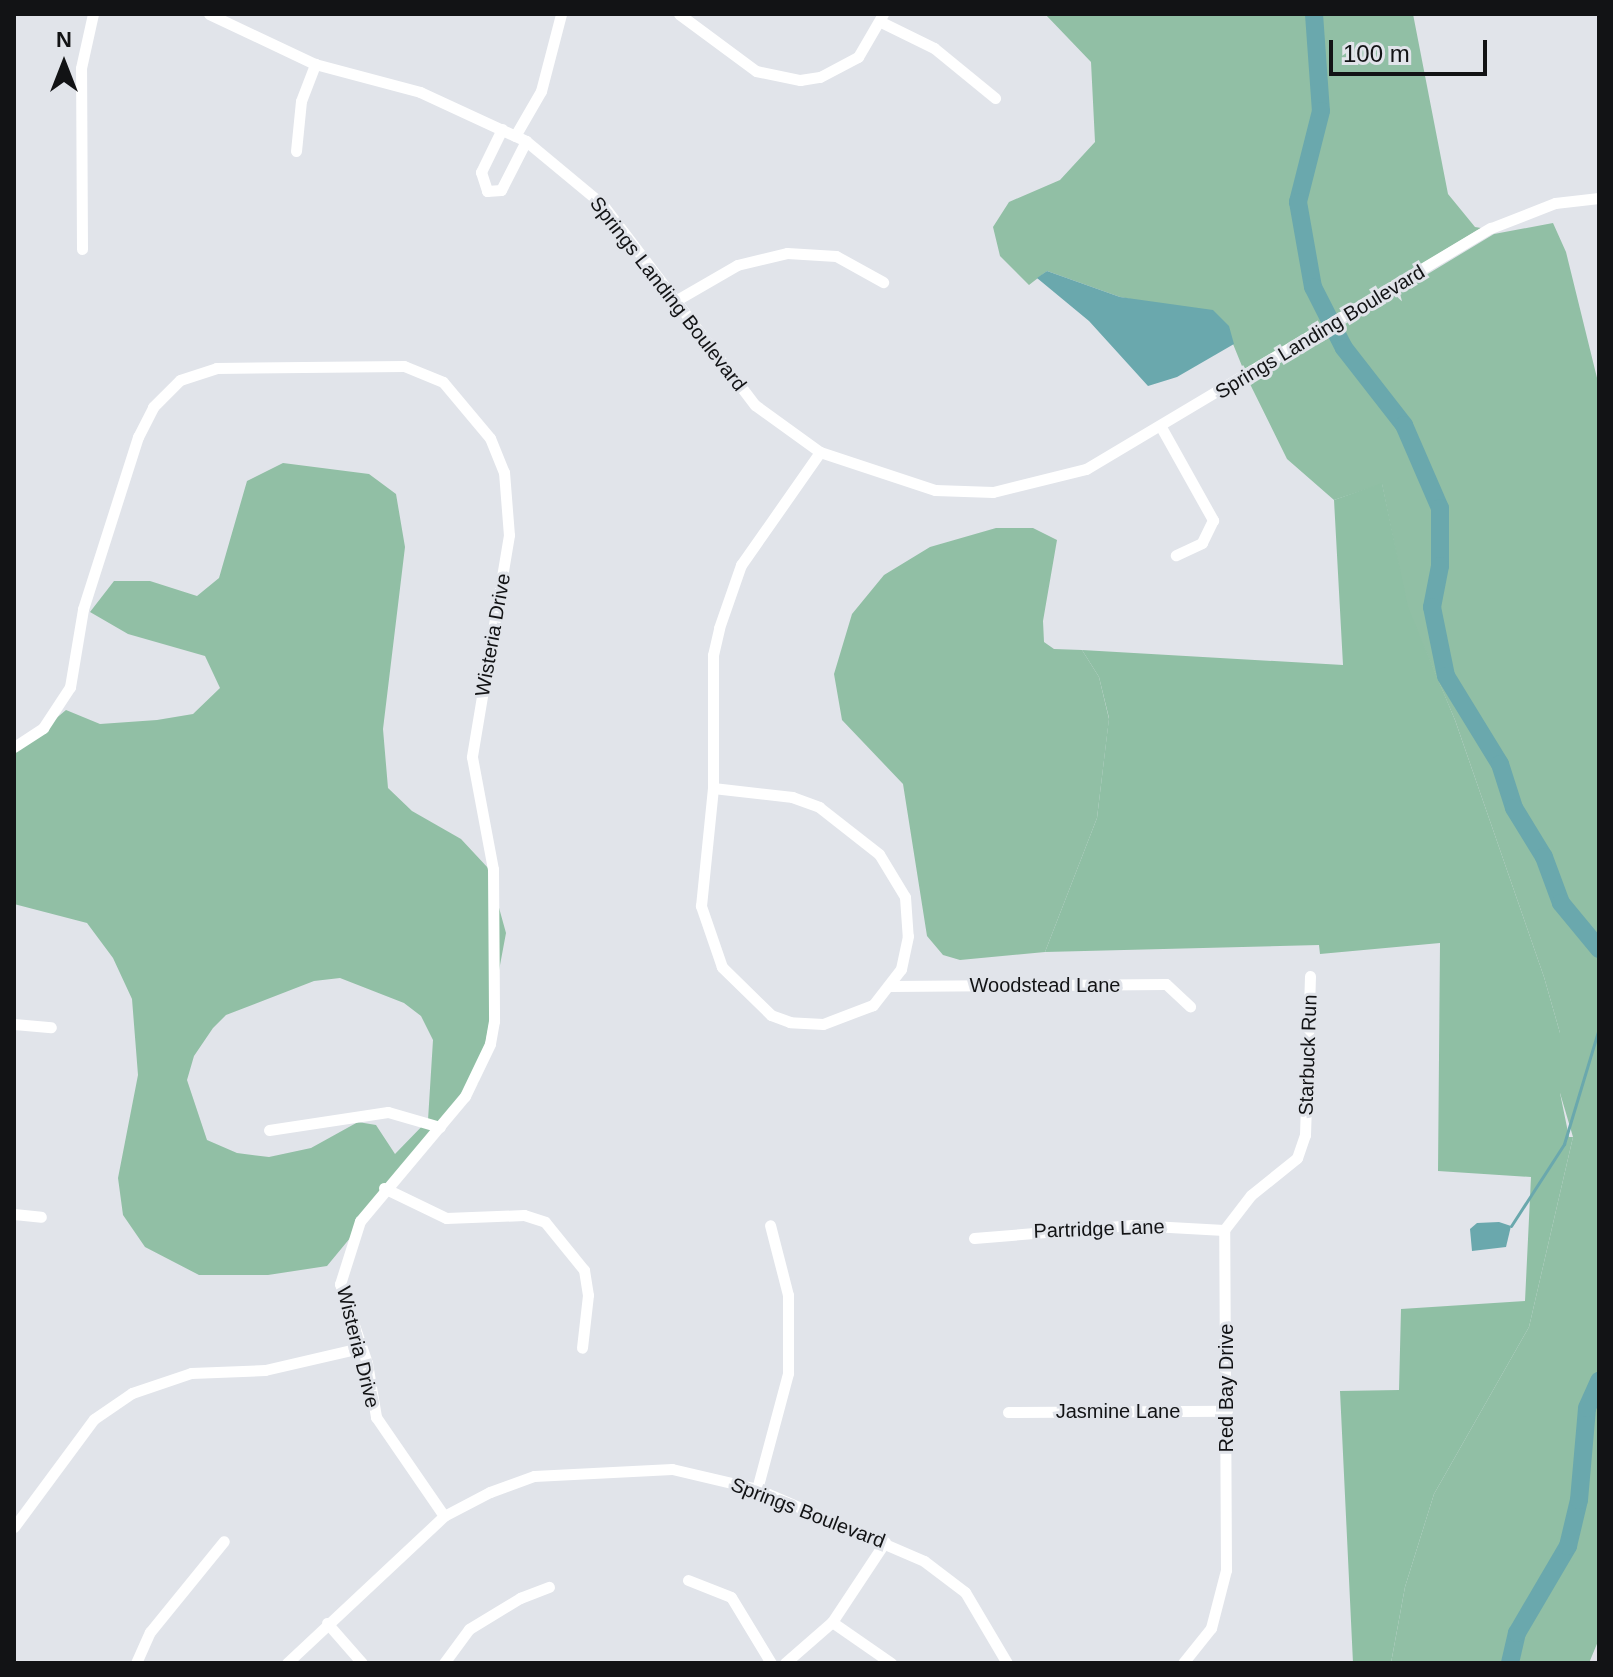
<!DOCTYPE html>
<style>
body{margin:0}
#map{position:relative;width:1613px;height:1677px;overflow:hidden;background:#e1e4ea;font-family:Helvetica,sans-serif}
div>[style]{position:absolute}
.green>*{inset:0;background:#91bfa5}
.forest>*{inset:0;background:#8fbfa4}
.water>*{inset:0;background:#6aa8ad}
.stream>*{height:3px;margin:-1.5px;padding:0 1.5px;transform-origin:1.5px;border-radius:1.5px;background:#6aa8ad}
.river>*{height:18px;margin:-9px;padding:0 9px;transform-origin:9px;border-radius:9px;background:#6aa8ad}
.minor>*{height:11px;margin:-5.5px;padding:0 5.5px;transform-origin:5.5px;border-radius:5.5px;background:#fff}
span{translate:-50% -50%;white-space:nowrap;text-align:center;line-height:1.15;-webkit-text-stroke:6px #e1e4ea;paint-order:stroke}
.street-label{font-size:20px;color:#121315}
.frame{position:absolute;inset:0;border:16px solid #121315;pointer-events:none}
.north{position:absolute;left:24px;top:24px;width:80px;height:80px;-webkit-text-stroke:6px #e1e4ea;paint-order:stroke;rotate:0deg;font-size:22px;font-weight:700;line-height:32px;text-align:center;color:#121315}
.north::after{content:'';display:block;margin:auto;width:28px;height:36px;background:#121315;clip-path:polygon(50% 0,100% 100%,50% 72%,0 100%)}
.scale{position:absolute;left:1329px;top:40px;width:158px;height:36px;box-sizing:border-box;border:4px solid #121315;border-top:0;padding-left:10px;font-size:24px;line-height:28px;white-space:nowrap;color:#121315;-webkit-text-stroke:6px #e1e4ea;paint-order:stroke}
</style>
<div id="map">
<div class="green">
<i style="clip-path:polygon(1045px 14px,1413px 14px,1448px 194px,1475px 227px,1481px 228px,1244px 371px,1233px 344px,1165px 306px,1120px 297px,1047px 271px,1029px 285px,1000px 256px,993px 227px,1009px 202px,1060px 180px,1095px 142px,1091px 62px)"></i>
<i style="clip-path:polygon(1553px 223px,1566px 252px,1599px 386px,1599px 1639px,1589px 1663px,1391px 1663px,1405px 1587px,1434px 1494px,1529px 1327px,1573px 1137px,1560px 1093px,1560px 1033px,1544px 977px,1455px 720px,1407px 607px,1382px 484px,1334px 500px,1287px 459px,1249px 382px,1494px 234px)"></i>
<i style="clip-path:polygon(evenodd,283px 463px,369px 474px,396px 494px,405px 547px,383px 729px,388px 788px,412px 811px,461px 839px,488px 868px,506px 933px,478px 1083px,327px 1266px,268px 1275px,199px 1275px,145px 1247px,123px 1215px,118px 1178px,138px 1075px,132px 999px,113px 958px,87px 923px,14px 904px,14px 745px,35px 736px,66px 710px,100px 724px,157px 720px,193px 714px,220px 688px,205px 656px,128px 634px,90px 612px,114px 581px,150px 581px,197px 596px,219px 578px,247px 481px,283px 463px,340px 978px,404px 1003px,421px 1016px,433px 1040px,428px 1120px,395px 1154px,376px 1125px,358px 1122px,311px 1148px,269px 1157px,237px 1153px,207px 1140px,187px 1080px,194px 1056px,213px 1028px,226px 1015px,314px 981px,340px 978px)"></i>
<i style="clip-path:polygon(996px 528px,1033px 528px,1057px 540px,1043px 621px,1044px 642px,1054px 649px,1082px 650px,1099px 677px,1109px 719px,1097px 818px,1045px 952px,960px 960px,943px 955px,927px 936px,903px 784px,842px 720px,834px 674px,852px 614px,884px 575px,930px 547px)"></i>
</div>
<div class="forest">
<i style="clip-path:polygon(1382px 483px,1408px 607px,1455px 720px,1544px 977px,1560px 1033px,1560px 1093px,1569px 1137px,1573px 1137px,1529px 1327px,1434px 1494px,1405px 1587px,1391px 1663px,1353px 1663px,1340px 1391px,1399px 1390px,1401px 1309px,1525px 1301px,1531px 1177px,1438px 1171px,1440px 943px,1320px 954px,1319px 945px,1045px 952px,1097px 818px,1109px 718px,1099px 677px,1082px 650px,1343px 665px,1334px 500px)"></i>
</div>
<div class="water">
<i style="clip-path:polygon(1047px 271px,1120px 297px,1213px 310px,1229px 326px,1234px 344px,1177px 377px,1148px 386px,1089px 321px,1037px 278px)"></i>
<i style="clip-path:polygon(1499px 1222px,1511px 1226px,1506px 1247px,1472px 1251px,1470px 1229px,1477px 1223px)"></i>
</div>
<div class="stream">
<i style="left:1511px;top:1226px;width:98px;rotate:-57.1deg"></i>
<i style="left:1564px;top:1144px;width:121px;rotate:-73.2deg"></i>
</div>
<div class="river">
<i style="left:1314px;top:14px;width:97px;rotate:85.9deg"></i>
<i style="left:1321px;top:111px;width:94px;rotate:104.2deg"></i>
<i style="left:1298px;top:202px;width:86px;rotate:80deg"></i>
<i style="left:1313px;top:287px;width:68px;rotate:63.1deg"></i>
<i style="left:1344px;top:348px;width:98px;rotate:52.1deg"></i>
<i style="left:1404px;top:425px;width:90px;rotate:66.6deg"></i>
<i style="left:1440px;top:508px;width:58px;rotate:90deg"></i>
<i style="left:1440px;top:566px;width:42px;rotate:101deg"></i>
<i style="left:1432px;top:607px;width:70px;rotate:78.5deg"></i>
<i style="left:1446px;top:676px;width:103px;rotate:58.5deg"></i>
<i style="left:1500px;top:764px;width:46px;rotate:72.3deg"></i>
<i style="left:1514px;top:808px;width:57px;rotate:58.5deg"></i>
<i style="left:1544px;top:857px;width:49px;rotate:69.7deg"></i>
<i style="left:1561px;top:903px;width:60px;rotate:50.4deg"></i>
<i style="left:1510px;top:1663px;width:31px;rotate:-77deg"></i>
<i style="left:1517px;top:1633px;width:101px;rotate:-59.6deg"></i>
<i style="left:1568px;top:1546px;width:47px;rotate:-76.6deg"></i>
<i style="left:1579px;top:1500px;width:92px;rotate:-85deg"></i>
<i style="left:1587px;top:1408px;width:30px;rotate:-66deg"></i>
</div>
<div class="minor">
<i style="left:209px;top:14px;width:117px;rotate:25.3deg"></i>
<i style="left:315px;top:64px;width:109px;rotate:14.9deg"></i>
<i style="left:420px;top:92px;width:117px;rotate:24.8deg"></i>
<i style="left:526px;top:141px;width:100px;rotate:39.7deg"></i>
<i style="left:603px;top:205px;width:251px;rotate:52.8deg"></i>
<i style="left:755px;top:405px;width:80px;rotate:35.9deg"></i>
<i style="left:820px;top:452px;width:121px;rotate:18.3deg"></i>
<i style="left:935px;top:490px;width:58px;rotate:2deg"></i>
<i style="left:993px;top:492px;width:96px;rotate:-13.9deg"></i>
<i style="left:1086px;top:469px;width:471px;rotate:-30.8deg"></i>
<i style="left:1491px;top:228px;width:69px;rotate:-21.3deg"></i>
<i style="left:1555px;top:203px;width:44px;rotate:-6.5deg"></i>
<i style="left:679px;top:14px;width:96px;rotate:36.5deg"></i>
<i style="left:756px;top:71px;width:45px;rotate:11.6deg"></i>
<i style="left:800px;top:80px;width:20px;rotate:-9deg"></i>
<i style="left:820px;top:77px;width:43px;rotate:-27.8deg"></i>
<i style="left:858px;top:57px;width:50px;rotate:-59.8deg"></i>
<i style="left:881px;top:22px;width:59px;rotate:26.1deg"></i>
<i style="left:934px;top:48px;width:79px;rotate:39.3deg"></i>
<i style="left:502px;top:129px;width:48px;rotate:116deg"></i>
<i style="left:481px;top:172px;width:20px;rotate:72deg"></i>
<i style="left:487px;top:191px;width:14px;rotate:-4deg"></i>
<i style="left:501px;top:190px;width:55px;rotate:-63deg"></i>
<i style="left:515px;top:136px;width:52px;rotate:-60deg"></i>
<i style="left:541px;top:91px;width:80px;rotate:-75.4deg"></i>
<i style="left:296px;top:151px;width:50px;rotate:-84.3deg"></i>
<i style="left:301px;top:101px;width:40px;rotate:-69deg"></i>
<i style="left:82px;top:249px;width:181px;rotate:-90.3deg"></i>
<i style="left:81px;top:68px;width:55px;rotate:-77.5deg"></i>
<i style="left:675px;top:301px;width:72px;rotate:-30.1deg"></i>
<i style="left:737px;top:265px;width:51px;rotate:-13.5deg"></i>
<i style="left:787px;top:253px;width:49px;rotate:3.5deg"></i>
<i style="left:836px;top:256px;width:54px;rotate:29deg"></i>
<i style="left:1161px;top:427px;width:107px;rotate:60.8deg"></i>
<i style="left:1213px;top:520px;width:25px;rotate:116deg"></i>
<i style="left:1202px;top:543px;width:29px;rotate:155deg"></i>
<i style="left:14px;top:747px;width:35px;rotate:-33deg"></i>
<i style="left:43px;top:728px;width:49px;rotate:-56.6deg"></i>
<i style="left:70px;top:687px;width:79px;rotate:-80.5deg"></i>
<i style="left:83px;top:609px;width:181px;rotate:-72.3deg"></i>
<i style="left:138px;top:437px;width:34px;rotate:-63deg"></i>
<i style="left:153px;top:407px;width:38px;rotate:-45deg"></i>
<i style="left:180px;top:380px;width:38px;rotate:-18deg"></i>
<i style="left:216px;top:368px;width:188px;rotate:-0.6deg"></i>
<i style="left:404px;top:366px;width:42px;rotate:22.3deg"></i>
<i style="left:443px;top:382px;width:73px;rotate:50deg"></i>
<i style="left:490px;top:438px;width:37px;rotate:68deg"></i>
<i style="left:504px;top:472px;width:63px;rotate:85.5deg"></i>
<i style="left:509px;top:535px;width:225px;rotate:99.5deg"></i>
<i style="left:472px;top:757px;width:114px;rotate:79.4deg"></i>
<i style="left:493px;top:869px;width:152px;rotate:89.6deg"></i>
<i style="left:494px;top:1021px;width:23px;rotate:100deg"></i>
<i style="left:490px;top:1044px;width:58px;rotate:115.7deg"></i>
<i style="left:465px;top:1096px;width:163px;rotate:130deg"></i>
<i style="left:360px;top:1221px;width:66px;rotate:107.6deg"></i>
<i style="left:340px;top:1284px;width:83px;rotate:71.1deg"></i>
<i style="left:367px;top:1363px;width:55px;rotate:80.5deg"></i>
<i style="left:376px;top:1417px;width:120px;rotate:55.5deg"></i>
<i style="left:713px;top:788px;width:80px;rotate:6.5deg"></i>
<i style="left:792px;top:797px;width:29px;rotate:20deg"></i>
<i style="left:819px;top:807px;width:76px;rotate:38.1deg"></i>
<i style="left:879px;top:854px;width:50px;rotate:58.8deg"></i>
<i style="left:905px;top:897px;width:39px;rotate:86deg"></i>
<i style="left:908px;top:936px;width:34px;rotate:102deg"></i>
<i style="left:901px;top:969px;width:46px;rotate:127.9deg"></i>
<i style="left:873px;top:1005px;width:53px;rotate:159.2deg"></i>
<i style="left:823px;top:1024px;width:33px;rotate:-177deg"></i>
<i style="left:790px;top:1022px;width:20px;rotate:-160deg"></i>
<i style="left:771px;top:1015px;width:69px;rotate:-135.6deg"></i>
<i style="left:722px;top:967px;width:65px;rotate:-109deg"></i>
<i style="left:701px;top:906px;width:119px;rotate:-84.2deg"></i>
<i style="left:713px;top:788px;width:133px;rotate:-90deg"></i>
<i style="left:713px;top:655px;width:28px;rotate:-77deg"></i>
<i style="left:719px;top:628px;width:67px;rotate:-70.8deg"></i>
<i style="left:741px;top:565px;width:138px;rotate:-55deg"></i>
<i style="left:891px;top:986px;width:275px;rotate:-0.4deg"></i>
<i style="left:1166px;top:984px;width:33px;rotate:43deg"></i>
<i style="left:14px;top:1024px;width:37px;rotate:5deg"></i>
<i style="left:269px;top:1130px;width:120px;rotate:-8.6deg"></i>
<i style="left:388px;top:1112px;width:54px;rotate:16.1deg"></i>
<i style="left:384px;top:1188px;width:69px;rotate:25.8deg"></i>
<i style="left:446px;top:1218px;width:78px;rotate:-2.2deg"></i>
<i style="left:524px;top:1215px;width:22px;rotate:18deg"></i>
<i style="left:545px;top:1222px;width:62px;rotate:50.9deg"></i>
<i style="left:584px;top:1270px;width:25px;rotate:81deg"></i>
<i style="left:588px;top:1295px;width:53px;rotate:96.5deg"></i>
<i style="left:14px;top:1214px;width:27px;rotate:6deg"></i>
<i style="left:974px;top:1238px;width:160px;rotate:-4.7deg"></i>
<i style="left:1133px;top:1225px;width:91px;rotate:3.1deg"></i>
<i style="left:1008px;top:1412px;width:219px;rotate:-0.3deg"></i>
<i style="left:757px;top:1489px;width:120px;rotate:-75deg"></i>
<i style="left:788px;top:1373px;width:78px;rotate:-90deg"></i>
<i style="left:788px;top:1295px;width:72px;rotate:-104.4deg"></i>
<i style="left:14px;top:1527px;width:134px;rotate:-53.5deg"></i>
<i style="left:94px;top:1419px;width:46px;rotate:-34.4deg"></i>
<i style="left:132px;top:1393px;width:62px;rotate:-18.7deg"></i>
<i style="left:191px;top:1373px;width:74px;rotate:-2.3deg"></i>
<i style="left:265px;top:1370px;width:98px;rotate:-13deg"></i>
<i style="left:688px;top:1580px;width:46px;rotate:21.6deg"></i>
<i style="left:731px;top:1597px;width:77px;rotate:58.8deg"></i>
<i style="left:832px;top:1622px;width:72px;rotate:34.8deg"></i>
<i style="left:327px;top:1623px;width:53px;rotate:48.8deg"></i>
<i style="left:136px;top:1663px;width:34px;rotate:-66deg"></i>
<i style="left:150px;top:1632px;width:117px;rotate:-50.9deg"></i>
<i style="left:287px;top:1663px;width:215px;rotate:-43.1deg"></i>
<i style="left:444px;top:1516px;width:52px;rotate:-27.6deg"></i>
<i style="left:490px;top:1492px;width:47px;rotate:-20deg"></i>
<i style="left:534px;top:1476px;width:138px;rotate:-2.9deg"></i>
<i style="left:672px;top:1469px;width:87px;rotate:13.2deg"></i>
<i style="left:757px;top:1489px;width:182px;rotate:23.3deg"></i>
<i style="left:924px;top:1561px;width:51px;rotate:37.1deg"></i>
<i style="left:965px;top:1592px;width:82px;rotate:59.4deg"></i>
<i style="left:444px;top:1663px;width:42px;rotate:-53.7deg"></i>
<i style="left:469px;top:1629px;width:60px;rotate:-31.3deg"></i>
<i style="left:520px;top:1598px;width:31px;rotate:-21deg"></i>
<i style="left:785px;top:1663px;width:62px;rotate:-41.1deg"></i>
<i style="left:832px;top:1622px;width:96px;rotate:-56.5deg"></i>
<i style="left:1183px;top:1663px;width:45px;rotate:-51.3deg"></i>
<i style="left:1211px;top:1628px;width:60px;rotate:-75.5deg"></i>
<i style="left:1226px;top:1570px;width:340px;rotate:-90.3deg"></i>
<i style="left:1224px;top:1230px;width:44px;rotate:-52.4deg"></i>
<i style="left:1251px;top:1195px;width:59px;rotate:-38.8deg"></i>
<i style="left:1297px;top:1158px;width:24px;rotate:-71deg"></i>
<i style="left:1305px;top:1135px;width:159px;rotate:-88.2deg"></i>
</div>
<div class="street-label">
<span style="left:668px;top:294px;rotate:52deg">Springs Landing Boulevard</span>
<span style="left:1320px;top:332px;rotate:-31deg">Springs Landing Boulevard</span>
<span style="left:493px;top:635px;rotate:-80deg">Wisteria Drive</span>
<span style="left:1045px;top:985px">Woodstead Lane</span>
<span style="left:1308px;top:1055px;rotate:-88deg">Starbuck Run</span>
<span style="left:1099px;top:1229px;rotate:-2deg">Partridge Lane</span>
<span style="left:358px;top:1347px;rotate:76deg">Wisteria Drive</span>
<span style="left:1226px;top:1388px;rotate:-90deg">Red Bay Drive</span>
<span style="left:1118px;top:1411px">Jasmine Lane</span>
<span style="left:808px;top:1513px;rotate:21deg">Springs Boulevard</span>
</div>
<div class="frame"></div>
<div class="north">N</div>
<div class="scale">100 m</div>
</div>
